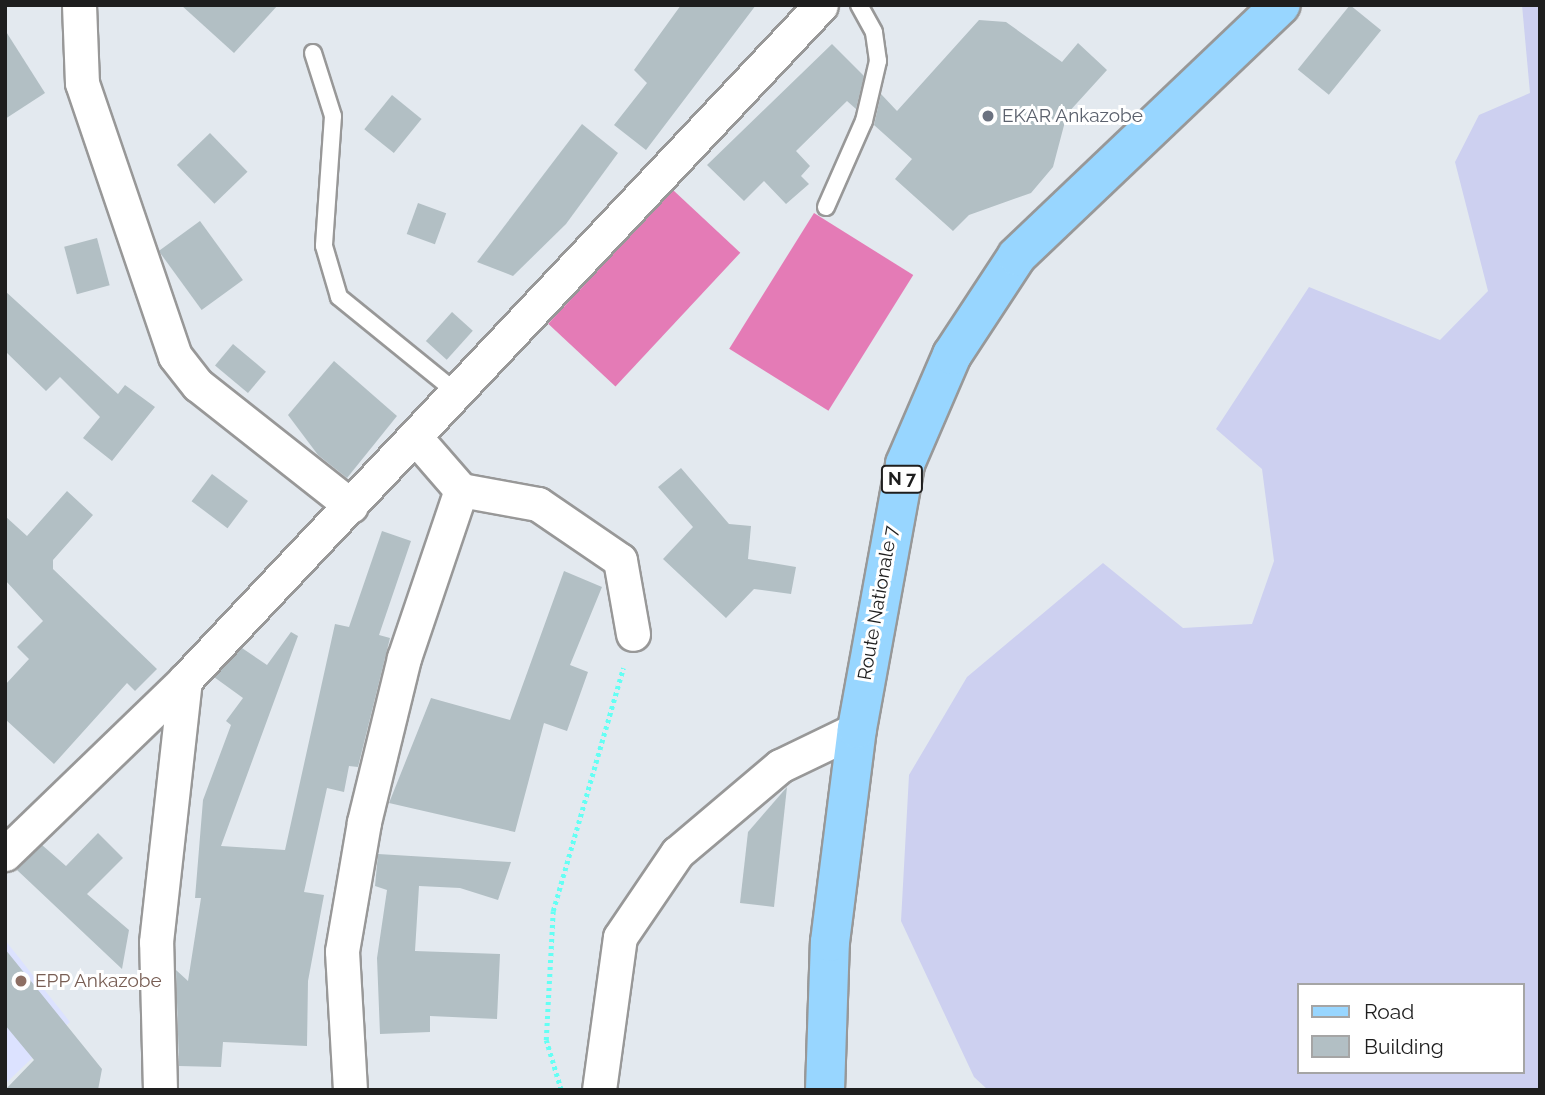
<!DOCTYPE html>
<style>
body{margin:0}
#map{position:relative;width:1545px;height:1095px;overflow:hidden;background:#e3e9ef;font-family:Raleway,sans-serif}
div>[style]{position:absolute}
.education>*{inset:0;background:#dce2ff}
.farmland>*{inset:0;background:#cdd0f0}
.pitch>*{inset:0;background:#e47bb6;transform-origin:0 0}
.building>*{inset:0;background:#b2bfc4;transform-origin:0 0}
.path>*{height:4.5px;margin-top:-2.25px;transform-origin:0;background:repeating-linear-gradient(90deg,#64fff4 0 3.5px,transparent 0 7px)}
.roads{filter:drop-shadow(2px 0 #989898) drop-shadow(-2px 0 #989898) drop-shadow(0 2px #989898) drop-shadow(0 -2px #989898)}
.service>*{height:16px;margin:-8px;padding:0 8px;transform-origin:8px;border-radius:8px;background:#fff}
.minor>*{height:33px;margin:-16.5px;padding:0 16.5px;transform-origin:16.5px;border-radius:16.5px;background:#fff}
.primary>*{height:38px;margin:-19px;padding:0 19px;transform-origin:19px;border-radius:19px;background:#98d6ff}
.dots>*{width:19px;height:19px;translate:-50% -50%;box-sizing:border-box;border:4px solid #fff;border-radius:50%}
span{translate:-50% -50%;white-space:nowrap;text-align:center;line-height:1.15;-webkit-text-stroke:6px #fff;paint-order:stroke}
.shield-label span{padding:2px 5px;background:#fff;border:2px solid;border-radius:5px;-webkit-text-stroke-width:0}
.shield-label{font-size:18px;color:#1e1e1e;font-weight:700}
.worship-label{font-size:19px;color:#5b616d}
.left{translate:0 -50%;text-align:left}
.street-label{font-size:19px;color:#1e1e1e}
.education-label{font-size:19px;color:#785e54}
.frame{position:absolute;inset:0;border:7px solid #1e1e1e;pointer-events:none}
.legend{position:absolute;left:1297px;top:983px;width:228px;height:91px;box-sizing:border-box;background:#fff;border:2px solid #a5a5a5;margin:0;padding:9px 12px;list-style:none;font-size:21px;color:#1e1e1e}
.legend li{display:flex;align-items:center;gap:14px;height:35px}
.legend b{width:35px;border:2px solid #a5a5a5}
</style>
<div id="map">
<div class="education">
<i style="clip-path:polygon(5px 940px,70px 1022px,5px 1084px)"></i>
</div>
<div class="farmland">
<i style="clip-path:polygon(evenodd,1522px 5px,1540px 5px,1540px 1090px,988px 1090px,974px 1077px,901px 921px,909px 775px,967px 677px,1103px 563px,1183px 628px,1252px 624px,1274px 561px,1262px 469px,1216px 429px,1309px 287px,1440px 340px,1488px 291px,1455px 162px,1479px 115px,1530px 93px,1522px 5px,1298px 985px,1522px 985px,1522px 1072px,1298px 1072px,1298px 985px)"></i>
</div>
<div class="pitch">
<i style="left:673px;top:190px;width:92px;height:183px;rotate:43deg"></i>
<i style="left:814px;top:213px;width:117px;height:160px;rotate:32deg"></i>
</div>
<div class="building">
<i style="clip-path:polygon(181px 5px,278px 5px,234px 53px)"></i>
<i style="clip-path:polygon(681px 5px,756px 5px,646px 150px,614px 125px,647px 83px,634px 70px)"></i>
<i style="left:1350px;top:5px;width:40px;height:83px;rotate:39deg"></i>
<i style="clip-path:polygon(979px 20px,1006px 22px,1062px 62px,1078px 43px,1107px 70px,1067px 114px,1053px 167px,1031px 193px,969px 215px,953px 231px,895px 179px,912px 159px,874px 125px,881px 94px,897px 111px)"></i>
<i style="clip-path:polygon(5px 30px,45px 93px,5px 119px)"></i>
<i style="clip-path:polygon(832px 44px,864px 76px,856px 109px,847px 101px,796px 151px,810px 166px,801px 176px,809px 184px,786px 204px,764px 181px,744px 201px,707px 165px)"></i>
<i style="left:392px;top:95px;width:38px;height:44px;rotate:39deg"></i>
<i style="clip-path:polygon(582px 124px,618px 153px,566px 224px,513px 276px,477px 262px)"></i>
<i style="left:210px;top:133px;width:54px;height:46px;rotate:46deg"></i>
<i style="left:418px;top:203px;width:30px;height:33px;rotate:20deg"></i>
<i style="left:200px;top:221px;width:73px;height:51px;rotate:54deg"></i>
<i style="left:97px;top:238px;width:49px;height:34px;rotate:75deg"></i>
<i style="clip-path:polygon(5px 291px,118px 394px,125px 385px,155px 407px,112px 461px,83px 438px,100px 417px,60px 377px,46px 391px,5px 351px)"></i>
<i style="left:452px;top:312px;width:28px;height:39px;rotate:42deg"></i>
<i style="left:233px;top:344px;width:43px;height:28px;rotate:40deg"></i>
<i style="clip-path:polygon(334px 361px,397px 416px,347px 478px,318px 455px,288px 415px)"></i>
<i style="clip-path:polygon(681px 468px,729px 524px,751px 526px,748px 559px,796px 567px,791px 594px,754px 589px,726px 618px,663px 559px,693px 527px,658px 487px)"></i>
<i style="left:212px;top:474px;width:45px;height:34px;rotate:37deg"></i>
<i style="clip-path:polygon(67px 491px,93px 515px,53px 560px,53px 569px,157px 669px,135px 691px,127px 683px,54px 764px,5px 719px,5px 685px,29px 659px,17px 647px,43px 621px,5px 580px,5px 516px,27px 536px)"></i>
<i style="clip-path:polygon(382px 531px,411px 541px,379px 635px,390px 638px,358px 767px,349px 766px,344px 792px,327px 788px,304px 892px,324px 895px,308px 981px,307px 1046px,223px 1042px,221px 1067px,179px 1066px,176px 970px,188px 981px,201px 898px,195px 898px,203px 800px,231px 725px,226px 721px,243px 698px,214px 677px,242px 648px,267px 665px,291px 632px,298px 636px,221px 846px,285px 850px,335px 624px,349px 627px)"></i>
<i style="clip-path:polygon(564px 571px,602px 587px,570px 665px,588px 672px,567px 731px,544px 723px,515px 832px,389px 803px,431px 698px,510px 720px)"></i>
<i style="clip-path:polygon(787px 787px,774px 907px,740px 903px,748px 832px)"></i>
<i style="clip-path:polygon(98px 833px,123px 858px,87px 894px,129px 930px,122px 969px,17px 870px,42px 845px,66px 866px)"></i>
<i style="clip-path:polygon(378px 854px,511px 862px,498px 900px,460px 888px,419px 886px,415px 951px,500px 954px,497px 1019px,430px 1016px,430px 1032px,380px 1034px,377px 958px,387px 890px,375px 886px)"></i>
<i style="clip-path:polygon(5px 949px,102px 1069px,98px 1090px,5px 1090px,34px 1060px,5px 1025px)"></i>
</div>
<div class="path">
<i style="left:561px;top:1090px;width:52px;rotate:-106.7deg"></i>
<i style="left:546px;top:1040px;width:129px;rotate:-86.9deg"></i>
<i style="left:553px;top:911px;width:253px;rotate:-73.9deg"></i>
</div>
<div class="roads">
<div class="service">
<i style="left:313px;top:53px;width:66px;rotate:72.4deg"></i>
<i style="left:333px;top:116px;width:130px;rotate:94deg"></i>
<i style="left:324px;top:246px;width:53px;rotate:73.6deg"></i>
<i style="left:339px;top:297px;width:151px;rotate:39.1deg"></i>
<i style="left:826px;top:207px;width:94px;rotate:-66.2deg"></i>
<i style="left:864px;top:121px;width:62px;rotate:-76.9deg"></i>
<i style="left:878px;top:61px;width:29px;rotate:-98deg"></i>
<i style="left:874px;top:32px;width:31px;rotate:-119deg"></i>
</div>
<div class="minor">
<i style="left:79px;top:5px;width:78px;rotate:87.8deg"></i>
<i style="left:82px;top:83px;width:288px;rotate:71.2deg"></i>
<i style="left:175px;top:356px;width:37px;rotate:52deg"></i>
<i style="left:198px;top:385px;width:195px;rotate:38.3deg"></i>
<i style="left:415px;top:437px;width:70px;rotate:49deg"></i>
<i style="left:461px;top:490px;width:78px;rotate:10.3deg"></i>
<i style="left:538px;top:504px;width:99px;rotate:34.3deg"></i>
<i style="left:620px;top:560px;width:75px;rotate:80deg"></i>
<i style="left:5px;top:854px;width:250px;rotate:-44deg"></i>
<i style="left:185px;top:680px;width:927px;rotate:-46.7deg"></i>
<i style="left:160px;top:1090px;width:148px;rotate:-91.5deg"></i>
<i style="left:156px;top:942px;width:264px;rotate:-83.7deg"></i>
<i style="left:350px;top:1090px;width:139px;rotate:-93.3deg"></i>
<i style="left:342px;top:951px;width:131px;rotate:-80.3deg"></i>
<i style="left:364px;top:822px;width:169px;rotate:-76.3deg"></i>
<i style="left:404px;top:658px;width:177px;rotate:-71.3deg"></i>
<i style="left:599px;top:1090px;width:154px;rotate:-82.2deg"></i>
<i style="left:620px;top:937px;width:102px;rotate:-55.8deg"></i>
<i style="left:677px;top:853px;width:135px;rotate:-40.2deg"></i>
<i style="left:780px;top:766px;width:85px;rotate:-25.7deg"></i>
</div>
<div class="primary">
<i style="left:825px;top:1090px;width:148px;rotate:-88.1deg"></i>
<i style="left:830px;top:942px;width:215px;rotate:-82.8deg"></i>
<i style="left:857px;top:729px;width:269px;rotate:-79.7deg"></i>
<i style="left:905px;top:464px;width:119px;rotate:-66.7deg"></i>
<i style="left:952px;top:355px;width:118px;rotate:-56.7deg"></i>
<i style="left:1017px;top:256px;width:364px;rotate:-43.6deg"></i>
</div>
</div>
<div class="dots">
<i style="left:988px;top:116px;background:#6b7280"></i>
<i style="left:21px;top:981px;background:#8d6e63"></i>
</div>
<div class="shield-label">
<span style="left:902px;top:479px">N 7</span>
</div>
<div class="worship-label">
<span class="left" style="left:1002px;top:116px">EKAR Ankazobe</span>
</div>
<div class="street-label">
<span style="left:878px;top:603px;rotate:-80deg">Route Nationale 7</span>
</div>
<div class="education-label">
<span class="left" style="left:35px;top:981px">EPP Ankazobe</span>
</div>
<div class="frame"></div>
<ul class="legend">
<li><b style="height:9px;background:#98d6ff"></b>Road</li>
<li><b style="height:19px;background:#b2bfc4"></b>Building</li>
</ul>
</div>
